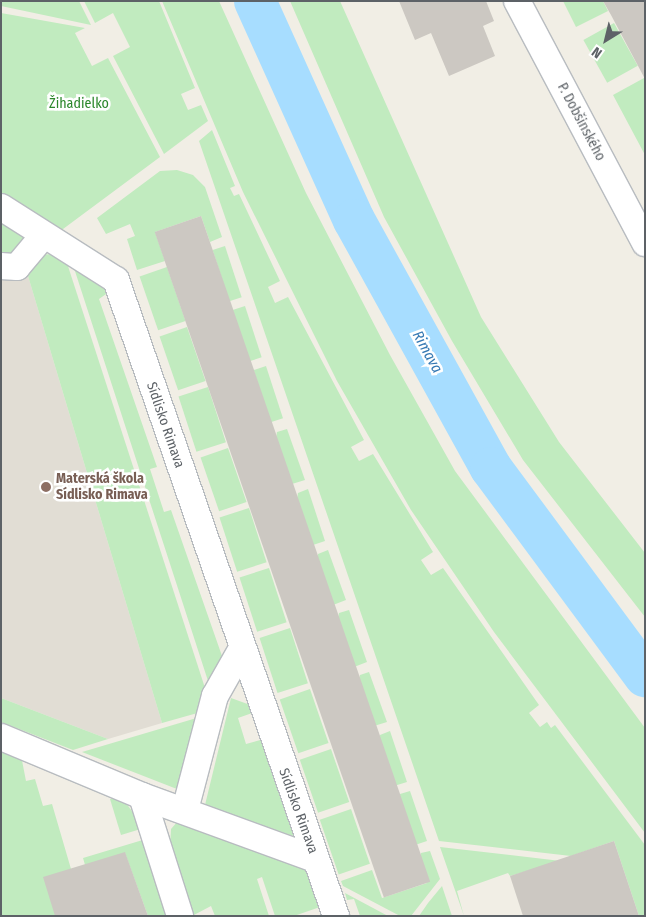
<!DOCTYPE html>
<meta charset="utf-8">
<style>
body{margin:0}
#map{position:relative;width:646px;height:917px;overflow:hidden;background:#f1eee5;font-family:"Fira Sans Condensed",sans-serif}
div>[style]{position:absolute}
.education>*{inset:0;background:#e1ddd4}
.green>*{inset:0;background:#c1ebbf;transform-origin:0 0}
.river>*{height:42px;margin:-21px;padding:0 21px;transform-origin:21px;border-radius:21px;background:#a7ddff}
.building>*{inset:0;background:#ccc8c2;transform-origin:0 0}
.roads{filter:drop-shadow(1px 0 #b8bcc0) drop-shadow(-1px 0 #b8bcc0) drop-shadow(0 1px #b8bcc0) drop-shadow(0 -1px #b8bcc0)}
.minor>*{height:26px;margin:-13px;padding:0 13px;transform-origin:13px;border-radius:13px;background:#fff}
.dots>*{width:14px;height:14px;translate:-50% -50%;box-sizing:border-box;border:2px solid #fff;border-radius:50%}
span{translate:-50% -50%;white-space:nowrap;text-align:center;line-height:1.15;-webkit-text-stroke:5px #fff;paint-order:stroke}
.park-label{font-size:14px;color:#2c872c}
.street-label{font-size:14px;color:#5d6267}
.education-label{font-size:14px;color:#785e54;font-weight:700}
.left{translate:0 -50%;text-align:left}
.water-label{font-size:15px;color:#3679b3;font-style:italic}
.frame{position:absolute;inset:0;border:2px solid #5d6267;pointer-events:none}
.north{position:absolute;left:581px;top:15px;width:50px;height:50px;-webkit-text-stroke:4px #fff;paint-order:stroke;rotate:216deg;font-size:14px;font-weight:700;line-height:20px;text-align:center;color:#5d6267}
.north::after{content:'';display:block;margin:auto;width:18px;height:22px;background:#5d6267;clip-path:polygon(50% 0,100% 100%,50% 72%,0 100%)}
</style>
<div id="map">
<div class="education">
<i style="clip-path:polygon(1px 274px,28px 276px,162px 723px,108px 739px,1px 698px)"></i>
</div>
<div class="green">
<i style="clip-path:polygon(2px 1px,79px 1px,91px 25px,1px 6px)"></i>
<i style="clip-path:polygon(84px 1px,159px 1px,195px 88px,181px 94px,188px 110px,201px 105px,208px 121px,164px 154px,113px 56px,130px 47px,113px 13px,95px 23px)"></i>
<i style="clip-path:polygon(162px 1px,219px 1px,306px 193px,390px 355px,455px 471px,645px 728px,645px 833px,494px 632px,411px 510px,337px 381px,243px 192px)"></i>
<i style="clip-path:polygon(290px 1px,340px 1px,481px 317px,559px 442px,645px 553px,645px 617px,523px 460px,452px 341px,384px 217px)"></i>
<i style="clip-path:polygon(563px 1px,603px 1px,608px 11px,576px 27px)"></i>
<i style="clip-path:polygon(1px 13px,85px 28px,75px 33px,92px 66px,108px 58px,160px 157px,59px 232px,1px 192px)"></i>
<i style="left:614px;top:23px;width:49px;height:35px;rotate:61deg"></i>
<i style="clip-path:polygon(644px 78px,645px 79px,645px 155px,613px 95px)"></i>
<i style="clip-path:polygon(212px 130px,235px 186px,230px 188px,234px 196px,239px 194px,280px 281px,268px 287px,275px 303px,288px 297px,364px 440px,351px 447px,359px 461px,373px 454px,433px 552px,421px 560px,431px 575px,443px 568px,539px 705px,529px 713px,540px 727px,547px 722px,551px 728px,555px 725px,645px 845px,645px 916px,639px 916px,614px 841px,571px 856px,439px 841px,199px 141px)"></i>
<i style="clip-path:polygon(177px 170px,193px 175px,205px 187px,222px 237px,210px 242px,201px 216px,155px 232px,165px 261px,137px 270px,127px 239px,135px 236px,130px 224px,106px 234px,97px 218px,160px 171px)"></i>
<i style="clip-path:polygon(1px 218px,28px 238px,16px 252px,1px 256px)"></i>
<i style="left:225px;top:246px;width:54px;height:13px;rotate:72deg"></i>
<i style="clip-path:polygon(52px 254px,66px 260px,206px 691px,201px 712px,162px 723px,28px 276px,40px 255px)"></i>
<i style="clip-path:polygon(73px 265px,109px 292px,99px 299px,157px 467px,150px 469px,164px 512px,171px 510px,222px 656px,209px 684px)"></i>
<i style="left:167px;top:267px;width:57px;height:29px;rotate:71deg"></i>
<i style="left:245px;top:306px;width:54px;height:13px;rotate:72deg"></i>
<i style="left:187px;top:327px;width:57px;height:29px;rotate:71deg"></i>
<i style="left:266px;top:366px;width:55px;height:13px;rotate:72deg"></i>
<i style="left:208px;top:387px;width:58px;height:31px;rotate:72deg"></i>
<i style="clip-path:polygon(287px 429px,305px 480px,292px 484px,276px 438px,277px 432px)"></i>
<i style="left:228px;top:448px;width:57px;height:29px;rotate:71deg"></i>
<i style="clip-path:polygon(308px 489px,325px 541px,313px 545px,297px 499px,298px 493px)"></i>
<i style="left:249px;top:508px;width:57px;height:31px;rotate:72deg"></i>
<i style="clip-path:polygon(328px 550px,346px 600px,333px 605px,318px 560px,318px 554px)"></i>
<i style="left:269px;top:568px;width:57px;height:31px;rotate:72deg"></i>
<i style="clip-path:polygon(349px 610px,367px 662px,354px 667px,338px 619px,339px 613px)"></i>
<i style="left:290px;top:628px;width:58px;height:32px;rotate:72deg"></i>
<i style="clip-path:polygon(369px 672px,387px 722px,374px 726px,359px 681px,360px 675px)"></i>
<i style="left:310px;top:689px;width:57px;height:32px;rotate:71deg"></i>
<i style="clip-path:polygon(1px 698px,108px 739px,73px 750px,1px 722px)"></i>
<i style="clip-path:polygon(231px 698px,253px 706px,255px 712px,238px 718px,246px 744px,264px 739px,296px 837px,205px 805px)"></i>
<i style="clip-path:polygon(200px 717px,182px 791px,82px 752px)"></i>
<i style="clip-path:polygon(390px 731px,407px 782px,394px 786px,379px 741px,380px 735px)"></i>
<i style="clip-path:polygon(19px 745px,26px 781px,35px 779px,43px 806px,52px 804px,71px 869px,55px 916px,1px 916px,1px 746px)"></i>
<i style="left:331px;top:749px;width:56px;height:33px;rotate:71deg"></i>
<i style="clip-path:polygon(410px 791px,427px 841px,415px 845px,399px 801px,400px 794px)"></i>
<i style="clip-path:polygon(121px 796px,144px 828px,121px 835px,110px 799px)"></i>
<i style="left:351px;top:809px;width:58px;height:33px;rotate:71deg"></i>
<i style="clip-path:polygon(178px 821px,307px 869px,320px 907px,294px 916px,275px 916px,262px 877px,257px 879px,269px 916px,215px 916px,211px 906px,192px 916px,170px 848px,171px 829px)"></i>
<i style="clip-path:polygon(146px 839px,171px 916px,148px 916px,125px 853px,85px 865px,83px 858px)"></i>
<i style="clip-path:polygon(440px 847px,561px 861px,510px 876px,508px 873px,457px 891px,464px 916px)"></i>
<i style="clip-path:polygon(430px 851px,440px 879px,411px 916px,400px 916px,343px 886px,341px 881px,372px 870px,382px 898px,427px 883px,420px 860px,421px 853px)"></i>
<i style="clip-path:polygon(442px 886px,452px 916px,419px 916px,428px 903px)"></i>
<i style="clip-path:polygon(345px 893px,388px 916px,360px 916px,354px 899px,347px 900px)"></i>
</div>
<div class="river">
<i style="left:255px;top:1px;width:240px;rotate:65.7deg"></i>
<i style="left:354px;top:220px;width:283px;rotate:61.1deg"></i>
<i style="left:491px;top:468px;width:259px;rotate:53.5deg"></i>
</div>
<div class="building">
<i style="clip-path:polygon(399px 1px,486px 1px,494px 21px,483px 26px,495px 56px,449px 76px,431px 33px,415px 40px)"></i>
<i style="clip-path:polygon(603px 1px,645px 1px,645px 79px,611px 15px)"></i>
<i style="left:201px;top:216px;width:704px;height:49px;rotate:71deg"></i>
<i style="clip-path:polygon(614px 841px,639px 916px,523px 916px,510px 876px)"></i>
<i style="clip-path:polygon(125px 852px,148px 916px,55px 916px,43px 877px)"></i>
</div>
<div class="roads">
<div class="minor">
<i style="left:517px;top:1px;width:274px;rotate:62.1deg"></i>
<i style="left:1px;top:207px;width:136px;rotate:32.4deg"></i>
<i style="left:116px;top:280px;width:673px;rotate:70.92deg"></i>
<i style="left:1px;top:266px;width:16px;rotate:4deg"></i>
<i style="left:17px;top:267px;width:40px;rotate:-50deg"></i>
<i style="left:1px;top:737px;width:153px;rotate:22.7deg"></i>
<i style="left:142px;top:796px;width:184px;rotate:20deg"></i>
<i style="left:142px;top:796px;width:126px;rotate:72.4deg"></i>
<i style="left:185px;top:810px;width:118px;rotate:-75.3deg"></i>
<i style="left:215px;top:696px;width:53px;rotate:-60.5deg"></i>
</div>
</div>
<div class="dots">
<i style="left:46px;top:487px;background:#8d6e63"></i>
</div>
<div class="park-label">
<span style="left:79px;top:104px">Žihadielko</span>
</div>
<div class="street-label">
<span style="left:581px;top:122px;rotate:62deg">P. Dobšinského</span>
<span style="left:165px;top:425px;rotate:71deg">Sídlisko Rimava</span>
<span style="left:298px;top:811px;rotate:70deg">Sídlisko Rimava</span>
</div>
<div class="education-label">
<span class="left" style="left:56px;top:487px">Materská škola<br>Sídlisko Rimava</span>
</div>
<div class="water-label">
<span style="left:427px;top:352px;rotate:61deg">Rimava</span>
</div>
<div class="frame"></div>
<div class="north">N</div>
</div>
